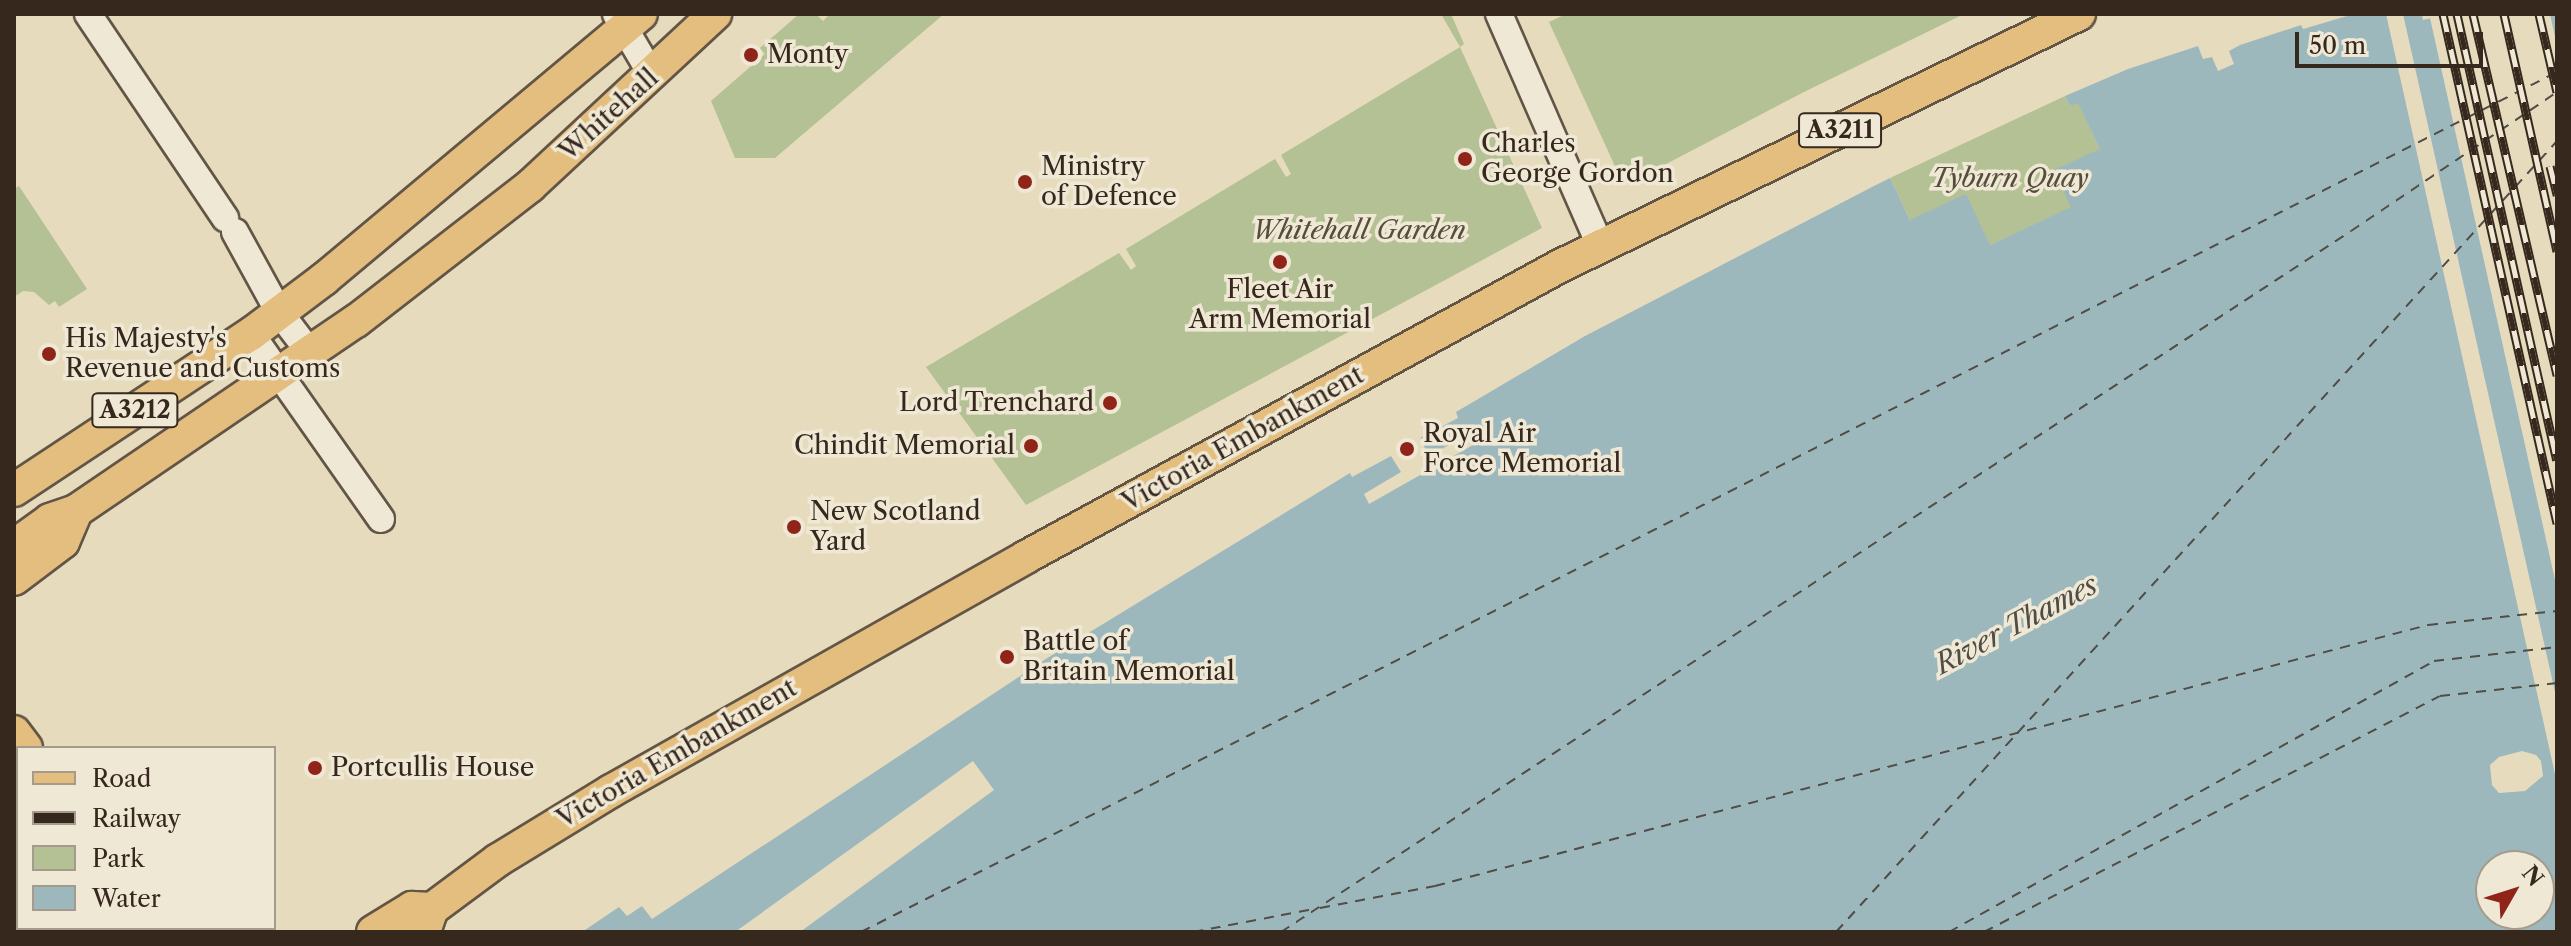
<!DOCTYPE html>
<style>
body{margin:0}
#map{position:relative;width:2571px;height:946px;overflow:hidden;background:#e7dbbe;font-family:"Libre Caslon Text",serif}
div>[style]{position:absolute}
.green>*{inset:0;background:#b3c194}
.water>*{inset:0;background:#9cb8bd}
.pier>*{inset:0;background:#e7dbbe}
.ferry>*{height:2px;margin-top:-1px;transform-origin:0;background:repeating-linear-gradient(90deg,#504c46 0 10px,transparent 0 18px)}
.roads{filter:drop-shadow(2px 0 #635546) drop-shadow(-2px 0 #635546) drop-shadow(0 2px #635546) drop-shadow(0 -2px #635546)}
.minor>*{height:26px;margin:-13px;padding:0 13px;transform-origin:13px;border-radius:13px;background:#efe8d5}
.major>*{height:32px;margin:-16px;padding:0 16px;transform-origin:16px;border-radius:16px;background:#e4be7f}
.rail>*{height:9px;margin-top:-4.5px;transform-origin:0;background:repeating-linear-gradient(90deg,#efe8d5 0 18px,#37281e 0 36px);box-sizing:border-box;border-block:2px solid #37281e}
.dots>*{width:22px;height:22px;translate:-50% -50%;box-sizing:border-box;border:4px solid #efe8d5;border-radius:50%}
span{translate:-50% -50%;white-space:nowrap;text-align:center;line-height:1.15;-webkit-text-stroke:7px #efe8d5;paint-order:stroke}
.shield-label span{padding:2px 6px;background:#efe8d5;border:2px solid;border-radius:6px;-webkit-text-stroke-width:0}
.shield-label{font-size:24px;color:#37281e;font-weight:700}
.poi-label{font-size:26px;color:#37281e}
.left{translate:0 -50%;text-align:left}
.right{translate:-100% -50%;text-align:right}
.street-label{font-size:26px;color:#37281e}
.park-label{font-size:26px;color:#564e3c;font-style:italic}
.water-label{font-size:28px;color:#504c46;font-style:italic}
.frame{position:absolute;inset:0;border:16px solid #37281e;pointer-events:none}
.legend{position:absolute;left:16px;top:746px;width:260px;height:184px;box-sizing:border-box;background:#efe8d5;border:2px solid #a59b8c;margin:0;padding:10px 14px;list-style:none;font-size:24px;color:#37281e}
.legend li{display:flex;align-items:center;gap:16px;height:40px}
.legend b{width:40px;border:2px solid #a59b8c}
.north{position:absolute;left:2475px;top:850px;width:80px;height:80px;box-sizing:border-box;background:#efe8d5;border:2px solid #a59b8c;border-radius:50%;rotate:51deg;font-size:22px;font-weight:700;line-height:32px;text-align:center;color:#37281e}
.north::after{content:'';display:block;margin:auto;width:28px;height:36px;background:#8f2418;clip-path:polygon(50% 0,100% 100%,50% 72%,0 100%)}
.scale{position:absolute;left:2295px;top:32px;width:188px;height:36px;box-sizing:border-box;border:4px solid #37281e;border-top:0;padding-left:10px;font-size:24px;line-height:28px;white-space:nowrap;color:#37281e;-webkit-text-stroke:6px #efe8d5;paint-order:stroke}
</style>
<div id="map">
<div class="green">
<i style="clip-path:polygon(799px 14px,816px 14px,823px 21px,830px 14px,944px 14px,775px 158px,735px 158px,711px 101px,765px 54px,760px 48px)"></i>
<i style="clip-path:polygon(1441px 14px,1451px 14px,1464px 44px,1460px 47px,1542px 228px,1026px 505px,926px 367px,1119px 253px,1131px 270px,1136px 266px,1126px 249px,1275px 159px,1286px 177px,1291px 174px,1281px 155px,1460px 47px)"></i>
<i style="clip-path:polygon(1566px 14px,1964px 14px,1806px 91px,1624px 186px,1549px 22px)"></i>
<i style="clip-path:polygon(2065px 96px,2070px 106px,2078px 102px,2100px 149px,2072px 207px,1990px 245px,1910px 220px,1890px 178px)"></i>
<i style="clip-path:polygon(19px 186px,87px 289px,59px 307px,55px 301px,49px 305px,34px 292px,23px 291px,14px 297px,14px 189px)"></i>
</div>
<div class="water">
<i style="clip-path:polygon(evenodd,2354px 14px,2422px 14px,2423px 20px,2447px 14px,2557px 14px,2557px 932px,582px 932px,619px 907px,627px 916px,642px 906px,652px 919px,1049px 657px,1350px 473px,1352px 477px,1391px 456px,1401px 472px,1364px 494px,1369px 504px,1473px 445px,1467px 435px,1429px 456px,1420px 438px,1458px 418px,1456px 412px,1585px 336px,1874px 186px,1890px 178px,1910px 220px,1966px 194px,1990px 245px,2071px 207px,2054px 170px,2100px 149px,2078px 103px,2070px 106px,2065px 96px,2128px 69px,2198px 46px,2203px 59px,2212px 57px,2218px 71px,2234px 64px,2229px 51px,2240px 45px,2301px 25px,2303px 29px,2354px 14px,2522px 751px,2536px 755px,2541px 761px,2543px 776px,2525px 791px,2499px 793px,2492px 785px,2490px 765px,2499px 757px,2522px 751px,2354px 14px,2491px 866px,2539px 866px,2539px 914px,2491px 914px,2491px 866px)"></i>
</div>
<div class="pier">
<i style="clip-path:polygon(2386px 14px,2403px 14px,2557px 701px,2557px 783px)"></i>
<i style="clip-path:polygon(2423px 14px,2550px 14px,2557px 46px,2557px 589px,2430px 18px,2424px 19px)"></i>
<i style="clip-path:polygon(973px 761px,994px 790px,800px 932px,735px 932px)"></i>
</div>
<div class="ferry">
<i style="left:1320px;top:908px;width:117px;rotate:-10.8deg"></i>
<i style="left:1435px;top:886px;width:1027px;rotate:-14.73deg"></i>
<i style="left:2428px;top:625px;width:130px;rotate:-6.2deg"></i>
<i style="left:861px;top:932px;width:1902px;rotate:-26.89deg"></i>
<i style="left:1193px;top:932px;width:123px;rotate:-10.8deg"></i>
<i style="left:1281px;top:932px;width:1279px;rotate:-33.23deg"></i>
<i style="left:2351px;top:231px;width:249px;rotate:-34deg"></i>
<i style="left:1836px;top:932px;width:1070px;rotate:-47.65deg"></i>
<i style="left:1949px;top:932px;width:556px;rotate:-29.19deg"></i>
<i style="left:2434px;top:661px;width:124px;rotate:-6.5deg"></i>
<i style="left:1984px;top:932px;width:513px;rotate:-27.36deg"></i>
<i style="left:2440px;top:696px;width:118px;rotate:-6.3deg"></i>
</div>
<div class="roads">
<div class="minor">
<i style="left:88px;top:14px;width:246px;rotate:56.1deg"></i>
<i style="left:616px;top:14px;width:71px;rotate:59.5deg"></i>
<i style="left:1499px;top:14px;width:252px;rotate:66.4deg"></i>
<i style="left:235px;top:232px;width:91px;rotate:61.2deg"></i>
<i style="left:279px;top:312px;width:53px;rotate:52.7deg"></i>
<i style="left:251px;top:334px;width:226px;rotate:54.9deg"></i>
</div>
<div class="major">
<i style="left:14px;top:490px;width:284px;rotate:-33.4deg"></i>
<i style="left:251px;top:334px;width:91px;rotate:-37deg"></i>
<i style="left:324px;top:279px;width:413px;rotate:-39.9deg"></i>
<i style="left:14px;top:546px;width:44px;rotate:-35.8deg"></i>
<i style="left:50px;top:520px;width:28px;rotate:-19deg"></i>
<i style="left:76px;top:511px;width:338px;rotate:-34.2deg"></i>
<i style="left:356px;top:321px;width:220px;rotate:-37.8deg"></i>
<i style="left:530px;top:186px;width:253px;rotate:-42.9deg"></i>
<i style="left:14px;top:579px;width:61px;rotate:-37.1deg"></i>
<i style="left:63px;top:542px;width:34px;rotate:-67deg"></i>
<i style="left:14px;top:732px;width:20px;rotate:53deg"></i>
<i style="left:164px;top:928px;width:5px;rotate:53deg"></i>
<i style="left:373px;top:932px;width:46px;rotate:-31.6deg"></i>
<i style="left:412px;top:908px;width:20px;rotate:3deg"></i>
<i style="left:420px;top:932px;width:8px;rotate:-45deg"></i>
<i style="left:426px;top:926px;width:18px;rotate:-71deg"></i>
<i style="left:432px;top:909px;width:82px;rotate:-36.6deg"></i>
<i style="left:498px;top:860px;width:132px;rotate:-31.4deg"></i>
<i style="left:611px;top:791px;width:476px;rotate:-29.4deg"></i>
<i style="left:1026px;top:557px;width:608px;rotate:-28.59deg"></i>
<i style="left:1560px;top:266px;width:577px;rotate:-25.9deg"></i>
</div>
</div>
<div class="rail">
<i style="left:2443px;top:14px;width:522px;rotate:77.38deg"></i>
<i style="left:2457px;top:14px;width:457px;rotate:77.4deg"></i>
<i style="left:2473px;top:14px;width:371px;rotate:76.9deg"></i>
<i style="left:2504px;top:14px;width:243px;rotate:77.4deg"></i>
<i style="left:2539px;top:14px;width:80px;rotate:77deg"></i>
<i style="left:2550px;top:166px;width:30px;rotate:76deg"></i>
</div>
<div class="dots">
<i style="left:751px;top:55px;background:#8f2418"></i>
<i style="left:1465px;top:159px;background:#8f2418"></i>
<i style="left:1025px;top:182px;background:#8f2418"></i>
<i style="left:1280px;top:262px;background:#8f2418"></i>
<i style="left:49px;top:354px;background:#8f2418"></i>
<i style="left:1110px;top:403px;background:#8f2418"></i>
<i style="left:1031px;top:446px;background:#8f2418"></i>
<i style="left:1407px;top:449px;background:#8f2418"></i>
<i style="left:794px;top:527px;background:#8f2418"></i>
<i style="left:1007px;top:657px;background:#8f2418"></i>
<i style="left:315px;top:768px;background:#8f2418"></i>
</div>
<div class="shield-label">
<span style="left:1840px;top:130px">A3211</span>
<span style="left:135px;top:410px">A3212</span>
</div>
<div class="poi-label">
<span class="left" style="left:767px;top:55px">Monty</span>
<span class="left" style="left:1481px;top:159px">Charles<br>George Gordon</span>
<span class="left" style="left:1041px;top:182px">Ministry<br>of Defence</span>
<span style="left:1280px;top:305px">Fleet Air<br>Arm Memorial</span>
<span class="left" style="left:65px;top:354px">His Majesty's<br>Revenue and Customs</span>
<span class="right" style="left:1094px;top:403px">Lord Trenchard</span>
<span class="left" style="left:1423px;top:449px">Royal Air<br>Force Memorial</span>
<span class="right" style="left:1015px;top:446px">Chindit Memorial</span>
<span class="left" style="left:810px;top:527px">New Scotland<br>Yard</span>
<span class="left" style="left:1023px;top:657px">Battle of<br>Britain Memorial</span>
<span class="left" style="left:331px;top:768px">Portcullis House</span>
</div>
<div class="street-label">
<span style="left:609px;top:115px;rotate:-42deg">Whitehall</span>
<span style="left:1243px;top:439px;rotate:-29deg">Victoria Embankment</span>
<span style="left:677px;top:754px;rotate:-30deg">Victoria Embankment</span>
</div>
<div class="park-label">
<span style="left:2010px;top:179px">Tyburn Quay</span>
<span style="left:1359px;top:231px">Whitehall Garden</span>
</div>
<div class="water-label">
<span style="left:2016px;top:624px;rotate:-28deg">River Thames</span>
</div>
<div class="frame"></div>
<ul class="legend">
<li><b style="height:10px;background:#e4be7f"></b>Road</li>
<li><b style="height:10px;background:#37281e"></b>Railway</li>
<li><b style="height:22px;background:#b3c194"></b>Park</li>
<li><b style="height:22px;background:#9cb8bd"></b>Water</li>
</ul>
<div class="north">N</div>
<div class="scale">50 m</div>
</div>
